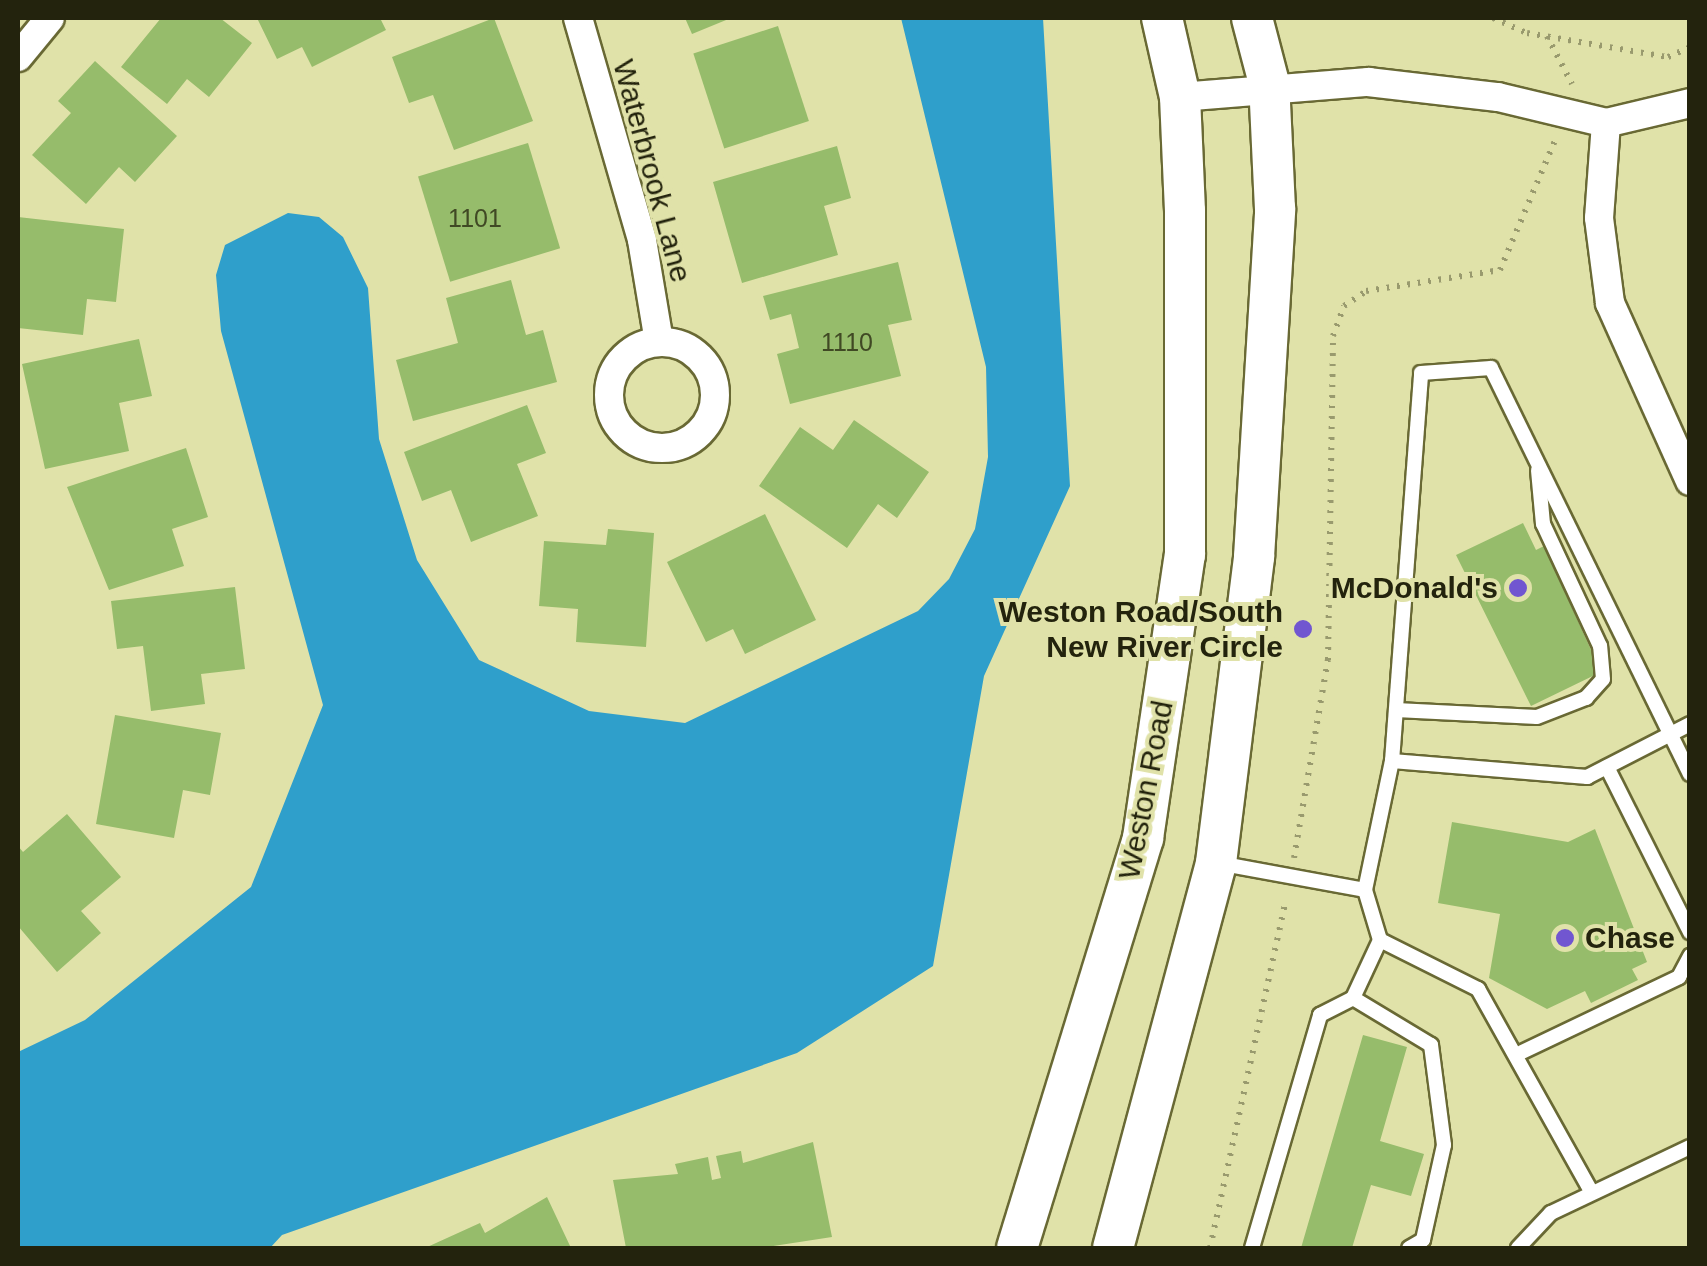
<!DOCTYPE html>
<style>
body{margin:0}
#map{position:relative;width:1707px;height:1266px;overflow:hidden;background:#e0e2a9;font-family:Arial,sans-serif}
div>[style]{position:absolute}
.water>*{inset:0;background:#2f9fcb}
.building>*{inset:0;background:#96bc6b;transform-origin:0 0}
.path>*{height:6px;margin-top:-3px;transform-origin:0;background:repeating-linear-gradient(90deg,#999a6e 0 2.5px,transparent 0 10.5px)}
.roads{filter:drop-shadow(2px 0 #696934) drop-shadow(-2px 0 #696934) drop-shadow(0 2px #696934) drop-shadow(0 -2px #696934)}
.service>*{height:14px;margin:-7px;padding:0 7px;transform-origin:7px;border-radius:7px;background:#fff}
.minor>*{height:28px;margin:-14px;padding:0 14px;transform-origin:14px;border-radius:14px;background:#fff}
.minor>.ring{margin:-14px;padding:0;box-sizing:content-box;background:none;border:28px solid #fff;border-radius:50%}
.secondary>*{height:40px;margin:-20px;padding:0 20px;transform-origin:20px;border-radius:20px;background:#fff}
.dots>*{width:28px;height:28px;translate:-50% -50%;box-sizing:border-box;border:5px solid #e0e2a9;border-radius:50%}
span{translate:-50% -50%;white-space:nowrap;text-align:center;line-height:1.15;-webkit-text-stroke:8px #e0e2a9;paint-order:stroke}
.number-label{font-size:25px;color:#404924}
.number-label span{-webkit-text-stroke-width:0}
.street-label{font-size:30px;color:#23230d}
.poi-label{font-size:30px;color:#23230d;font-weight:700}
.right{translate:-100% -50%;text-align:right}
.left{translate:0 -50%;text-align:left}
.frame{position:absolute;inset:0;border:20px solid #23230d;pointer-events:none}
</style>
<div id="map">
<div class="water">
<i style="clip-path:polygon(901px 18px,1043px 18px,1070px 486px,984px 676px,933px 966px,797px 1053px,282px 1235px,270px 1248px,18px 1248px,18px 1052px,85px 1020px,251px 887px,323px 705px,221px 331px,216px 275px,225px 245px,288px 213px,319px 217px,343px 237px,368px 288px,379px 439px,417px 560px,479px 660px,589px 711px,685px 723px,918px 611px,949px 579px,975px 529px,988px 457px,986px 367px)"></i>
</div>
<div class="building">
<i style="clip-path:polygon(161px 18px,220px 18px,252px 43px,209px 97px,187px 79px,167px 104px,121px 67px)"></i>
<i style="clip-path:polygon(257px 18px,380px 18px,386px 30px,312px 67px,302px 47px,277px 59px)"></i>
<i style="clip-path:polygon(494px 18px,533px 121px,454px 150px,433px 95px,409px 103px,392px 57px)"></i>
<i style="clip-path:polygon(685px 18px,731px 18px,692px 34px)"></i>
<i style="left:778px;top:26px;width:100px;height:89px;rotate:72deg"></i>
<i style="clip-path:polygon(95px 61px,177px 136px,135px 182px,119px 167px,86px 204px,32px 155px,71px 113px,58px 101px)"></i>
<i style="left:528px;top:143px;width:110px;height:115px;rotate:73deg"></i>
<i style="clip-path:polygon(837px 146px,851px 198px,824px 206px,838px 255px,742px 283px,713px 182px)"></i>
<i style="clip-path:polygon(18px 217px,124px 229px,116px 302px,87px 299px,83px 335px,18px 328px)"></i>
<i style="clip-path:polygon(898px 262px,912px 320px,888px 325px,901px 376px,790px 404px,777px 354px,799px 348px,791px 314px,770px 320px,763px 296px)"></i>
<i style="clip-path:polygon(511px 280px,526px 335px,543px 330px,557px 382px,413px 421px,396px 360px,458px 343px,446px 298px)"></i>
<i style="clip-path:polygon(139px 339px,152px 396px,119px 403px,129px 451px,45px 469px,22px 364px)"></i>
<i style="clip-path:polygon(527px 405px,546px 453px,517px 464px,538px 516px,471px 542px,451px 490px,422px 501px,404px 452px)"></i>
<i style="clip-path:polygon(854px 420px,929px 472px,897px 518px,878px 504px,847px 548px,759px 486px,800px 427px,833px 450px)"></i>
<i style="clip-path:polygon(186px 448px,208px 517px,172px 529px,184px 566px,109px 590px,67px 487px)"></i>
<i style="clip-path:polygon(765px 514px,816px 620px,745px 654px,733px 629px,706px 642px,667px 562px)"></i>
<i style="clip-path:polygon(1523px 523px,1536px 550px,1544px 546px,1601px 672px,1531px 706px,1456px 555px)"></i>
<i style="clip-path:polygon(608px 529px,654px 533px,646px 647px,576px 642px,578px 609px,539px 606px,544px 541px,606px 545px)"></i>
<i style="clip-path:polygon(235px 587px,245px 669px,201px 674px,205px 704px,151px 711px,143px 646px,117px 649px,111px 601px)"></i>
<i style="clip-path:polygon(115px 715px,221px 733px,210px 795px,183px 790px,174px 838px,96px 824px)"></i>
<i style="clip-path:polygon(67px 814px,121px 877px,81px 911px,101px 933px,57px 972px,18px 926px,18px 846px,23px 852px)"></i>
<i style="clip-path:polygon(1452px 822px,1568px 842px,1595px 829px,1647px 962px,1632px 969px,1638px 980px,1591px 1003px,1585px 991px,1547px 1009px,1489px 978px,1500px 914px,1438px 903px)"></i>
<i style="clip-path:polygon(1363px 1035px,1407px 1047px,1380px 1141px,1424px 1154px,1411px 1196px,1371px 1185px,1352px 1248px,1301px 1248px)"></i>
<i style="clip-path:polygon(813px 1142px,832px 1237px,760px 1248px,626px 1248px,613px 1180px,678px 1174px,675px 1164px,708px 1157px,712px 1180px,721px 1178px,716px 1156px,741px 1151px,743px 1163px)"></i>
<i style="clip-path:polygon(547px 1197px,571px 1248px,425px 1248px,480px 1223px,485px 1233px)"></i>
</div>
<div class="path">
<i style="left:1493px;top:18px;width:37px;rotate:24deg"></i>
<i style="left:1527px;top:33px;width:143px;rotate:9.7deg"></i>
<i style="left:1668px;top:57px;width:24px;rotate:-24deg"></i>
<i style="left:1547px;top:36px;width:54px;rotate:62.5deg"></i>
<i style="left:1294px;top:858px;width:201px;rotate:-80.3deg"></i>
<i style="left:1328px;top:660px;width:324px;rotate:-89.1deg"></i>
<i style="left:1333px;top:336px;width:32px;rotate:-70deg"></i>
<i style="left:1344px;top:306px;width:27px;rotate:-34deg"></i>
<i style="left:1366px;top:291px;width:136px;rotate:-8.9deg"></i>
<i style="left:1500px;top:270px;width:143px;rotate:-67deg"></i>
<i style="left:1210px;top:1248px;width:356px;rotate:-77.7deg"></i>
</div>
<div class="roads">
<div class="service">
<i style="left:1396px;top:710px;width:141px;rotate:2.8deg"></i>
<i style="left:1537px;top:717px;width:53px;rotate:-21.2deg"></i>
<i style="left:1586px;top:698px;width:25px;rotate:-48deg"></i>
<i style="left:1603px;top:679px;width:33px;rotate:-95deg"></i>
<i style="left:1600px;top:646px;width:135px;rotate:-115deg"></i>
<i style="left:1543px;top:524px;width:54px;rotate:-95.3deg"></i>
<i style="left:1392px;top:761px;width:196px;rotate:4.7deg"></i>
<i style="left:1587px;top:777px;width:116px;rotate:-27.2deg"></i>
<i style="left:1607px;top:767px;width:185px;rotate:63.3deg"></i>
<i style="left:1218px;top:863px;width:149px;rotate:10.4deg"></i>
<i style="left:1365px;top:890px;width:52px;rotate:73.3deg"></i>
<i style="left:1380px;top:940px;width:110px;rotate:26.6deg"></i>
<i style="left:1478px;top:989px;width:231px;rotate:60.8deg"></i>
<i style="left:1365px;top:890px;width:132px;rotate:-78.2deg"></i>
<i style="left:1392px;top:761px;width:389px;rotate:-85.7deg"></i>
<i style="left:1421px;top:373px;width:70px;rotate:-4.1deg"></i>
<i style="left:1491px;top:368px;width:452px;rotate:63.9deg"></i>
<i style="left:1353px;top:998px;width:91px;rotate:31.1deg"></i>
<i style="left:1431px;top:1045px;width:101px;rotate:82.6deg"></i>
<i style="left:1444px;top:1145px;width:97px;rotate:102.5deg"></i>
<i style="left:1423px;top:1240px;width:16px;rotate:150deg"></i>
<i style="left:1522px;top:1052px;width:174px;rotate:-25.5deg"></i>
<i style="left:1679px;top:977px;width:24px;rotate:-62deg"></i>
<i style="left:1252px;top:1248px;width:243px;rotate:-73.7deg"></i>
<i style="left:1320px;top:1015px;width:37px;rotate:-27deg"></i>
<i style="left:1353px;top:998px;width:64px;rotate:-65deg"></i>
<i style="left:1518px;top:1248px;width:48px;rotate:-46.7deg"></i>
<i style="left:1551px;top:1213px;width:154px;rotate:-25.4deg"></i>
</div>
<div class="minor">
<i style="left:578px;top:18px;width:231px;rotate:73.9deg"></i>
<i style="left:642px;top:240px;width:103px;rotate:80.5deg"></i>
<i style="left:18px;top:57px;width:50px;rotate:-50.6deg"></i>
<i style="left:1180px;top:97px;width:189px;rotate:-4.6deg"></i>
<i style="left:1368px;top:82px;width:131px;rotate:6.6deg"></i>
<i style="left:1498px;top:97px;width:111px;rotate:13.5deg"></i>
<i style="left:1606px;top:123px;width:86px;rotate:-13.4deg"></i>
<i style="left:1606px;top:123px;width:95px;rotate:94.2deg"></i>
<i style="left:1599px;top:218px;width:86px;rotate:82.6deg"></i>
<i style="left:1610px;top:303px;width:195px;rotate:65.8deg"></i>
<i class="ring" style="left:609px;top:342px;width:78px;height:78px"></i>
</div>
<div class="secondary">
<i style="left:1017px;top:1248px;width:429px;rotate:-72.9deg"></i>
<i style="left:1143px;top:838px;width:286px;rotate:-81.6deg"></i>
<i style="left:1185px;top:555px;width:344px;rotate:-90deg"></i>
<i style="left:1185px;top:211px;width:114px;rotate:-92.5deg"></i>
<i style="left:1180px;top:97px;width:81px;rotate:-102.8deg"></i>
<i style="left:1113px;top:1248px;width:399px;rotate:-75deg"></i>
<i style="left:1216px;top:863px;width:308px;rotate:-82.9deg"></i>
<i style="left:1254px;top:557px;width:349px;rotate:-86.5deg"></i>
<i style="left:1275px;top:209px;width:126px;rotate:-92.7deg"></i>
<i style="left:1269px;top:83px;width:67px;rotate:-104.7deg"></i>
</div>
</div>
<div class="dots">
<i style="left:1518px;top:588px;background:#7156d0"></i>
<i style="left:1303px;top:629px;background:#7156d0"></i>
<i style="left:1565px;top:938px;background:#7156d0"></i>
</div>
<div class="number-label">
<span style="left:475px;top:218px">1101</span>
<span style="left:847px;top:342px">1110</span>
</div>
<div class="street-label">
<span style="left:652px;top:171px;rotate:75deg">Waterbrook Lane</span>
<span style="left:1146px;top:790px;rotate:-79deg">Weston Road</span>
</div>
<div class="poi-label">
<span class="right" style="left:1498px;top:588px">McDonald's</span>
<span class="right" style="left:1283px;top:629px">Weston Road/South<br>New River Circle</span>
<span class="left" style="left:1585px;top:938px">Chase</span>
</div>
<div class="frame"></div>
</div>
